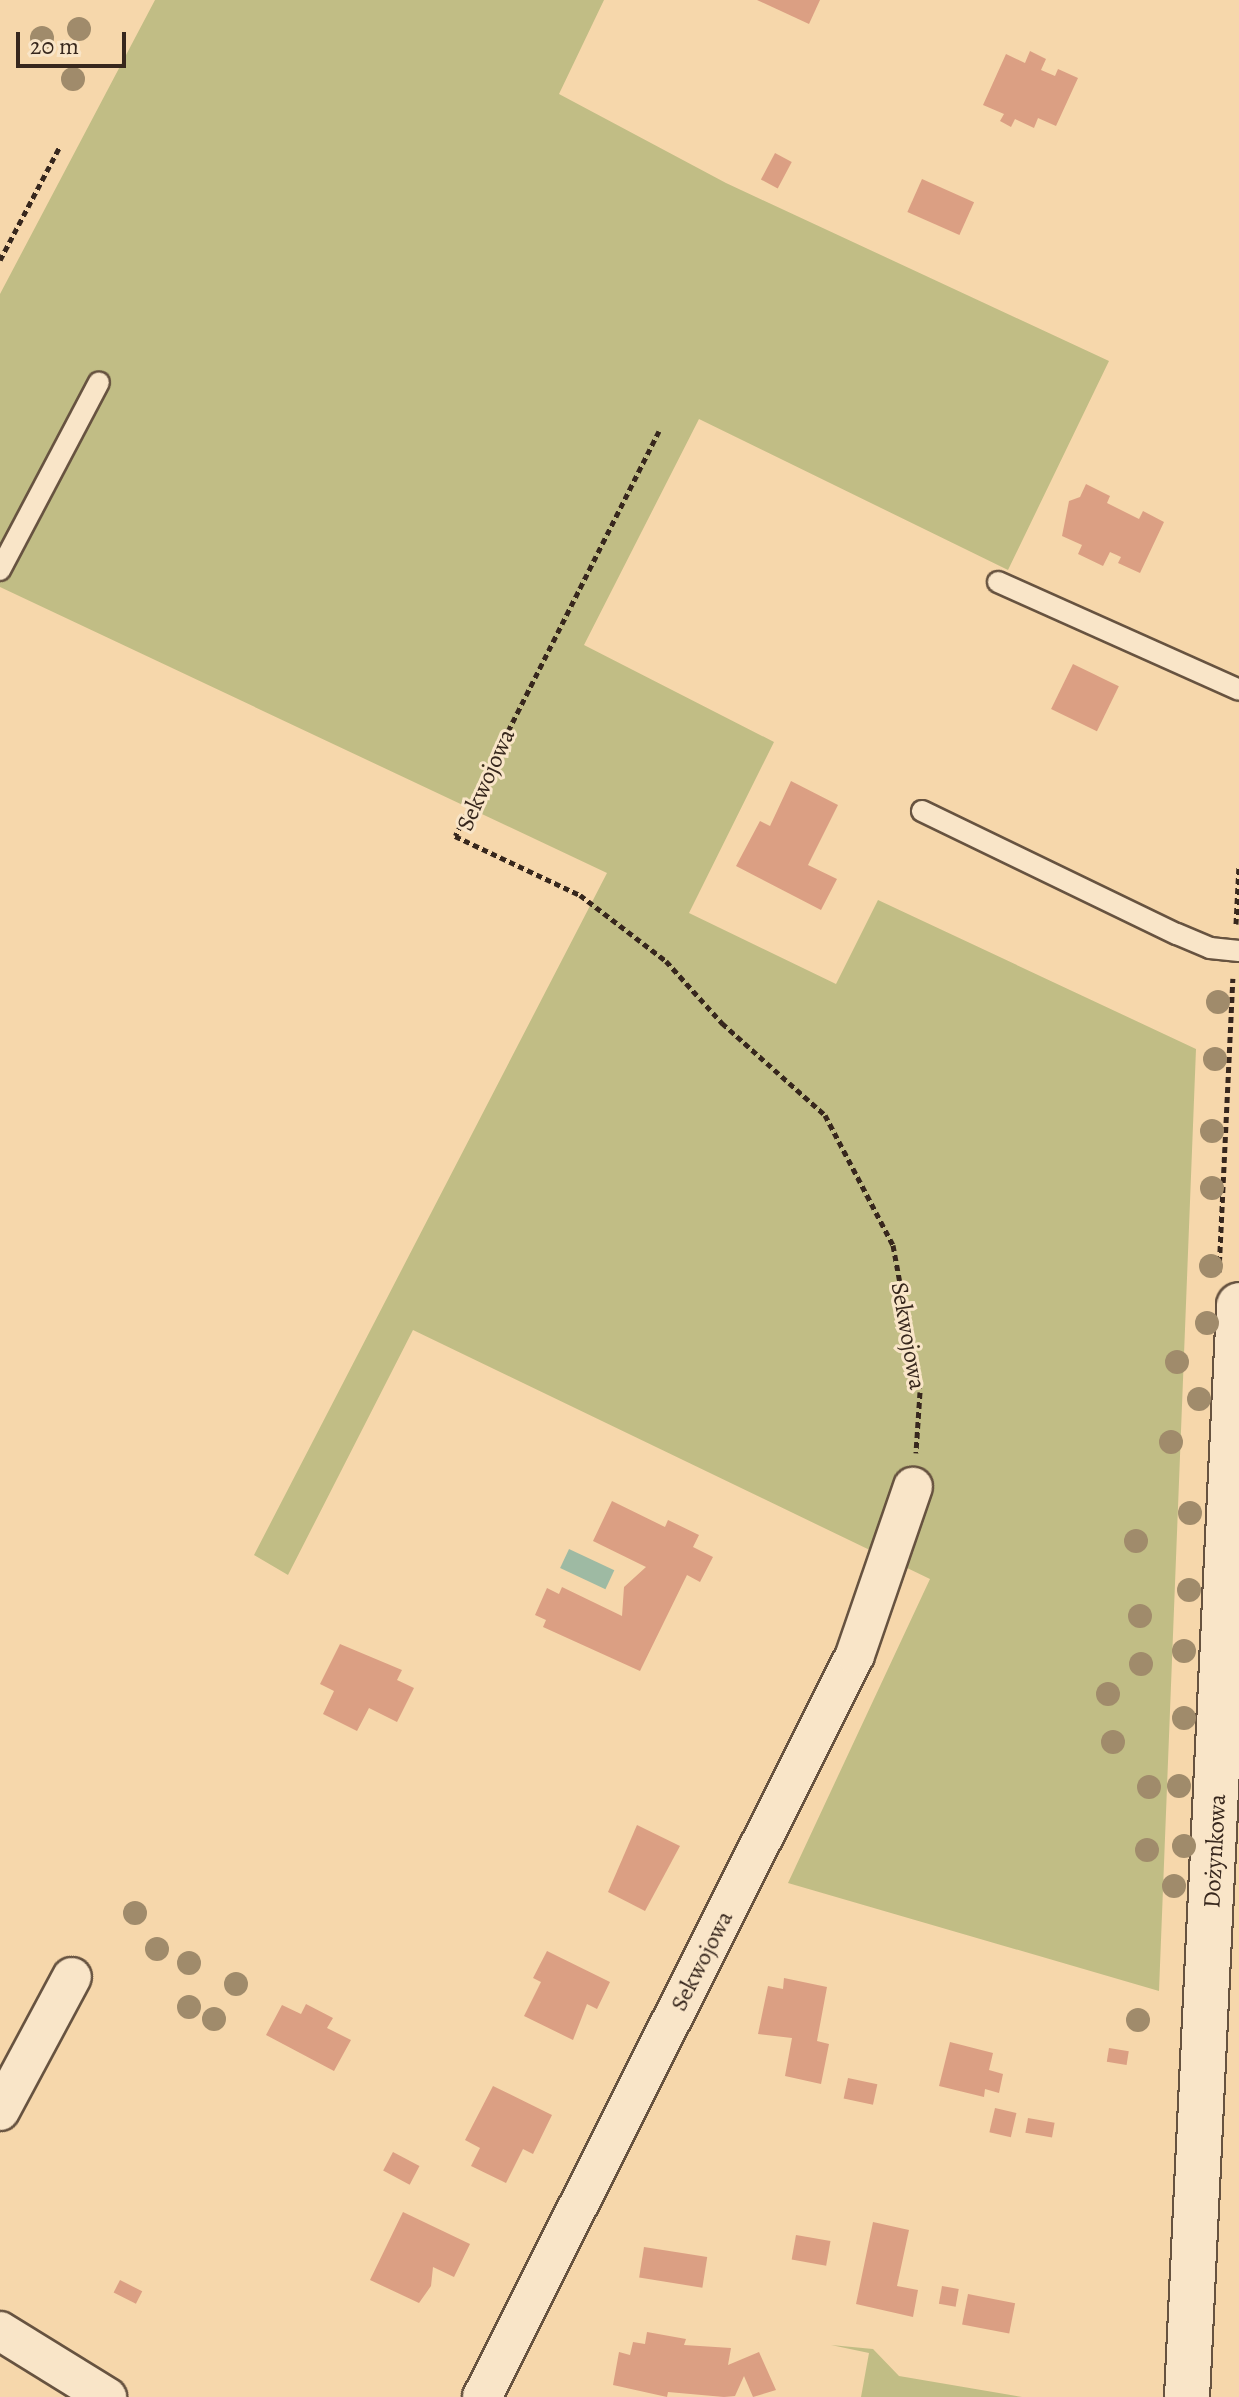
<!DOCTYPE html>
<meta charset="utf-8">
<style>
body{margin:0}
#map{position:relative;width:1239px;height:2397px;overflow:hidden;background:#f6d7ab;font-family:Alegreya,serif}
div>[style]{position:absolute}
.green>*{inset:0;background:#c1bd85}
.water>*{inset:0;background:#9ebaa3;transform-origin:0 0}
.building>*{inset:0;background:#db9f83;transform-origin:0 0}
.path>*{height:5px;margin-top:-2.5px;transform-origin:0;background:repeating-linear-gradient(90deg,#37271d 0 6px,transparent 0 10px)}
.roads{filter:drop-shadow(2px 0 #675340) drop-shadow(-2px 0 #675340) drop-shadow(0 2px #675340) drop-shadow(0 -2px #675340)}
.service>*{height:20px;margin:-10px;padding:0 10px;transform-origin:10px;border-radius:10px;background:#f9e5c8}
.minor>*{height:38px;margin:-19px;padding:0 19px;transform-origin:19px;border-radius:19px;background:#f9e5c8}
.tertiary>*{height:44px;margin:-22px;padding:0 22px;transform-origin:22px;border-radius:22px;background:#f9e5c8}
.trees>*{width:24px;height:24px;margin:-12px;border-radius:50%;background:#a08b6b}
span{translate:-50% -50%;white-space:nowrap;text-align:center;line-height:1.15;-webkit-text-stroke:6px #f9e5c8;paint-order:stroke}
.street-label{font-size:24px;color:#37271d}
.scale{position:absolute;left:16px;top:32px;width:110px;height:36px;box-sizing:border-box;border:4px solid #37271d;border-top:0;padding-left:10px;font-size:24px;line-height:28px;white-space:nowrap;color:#37271d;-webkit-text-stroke:6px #f9e5c8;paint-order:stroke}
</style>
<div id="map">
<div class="green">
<i style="clip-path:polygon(155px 0,604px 0,559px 94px,726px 183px,1109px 361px,1008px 570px,699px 419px,584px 645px,774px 742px,689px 913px,836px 984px,878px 900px,1196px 1049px,1159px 1991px,788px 1883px,930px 1579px,413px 1330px,288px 1575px,254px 1555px,607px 873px,0 587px,0 294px)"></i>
<i style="clip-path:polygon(831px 2345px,873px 2349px,899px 2376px,1022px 2397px,861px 2397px,869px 2353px)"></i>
</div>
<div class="water">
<i style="left:569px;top:1549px;width:50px;height:21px;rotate:25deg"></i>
</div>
<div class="building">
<i style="clip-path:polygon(757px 0,820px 0,809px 24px)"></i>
<i style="clip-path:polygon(1030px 51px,1046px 59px,1041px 70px,1055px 76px,1058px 69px,1078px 78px,1056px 126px,1038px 118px,1034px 128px,1015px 119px,1011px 127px,1000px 121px,1004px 114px,983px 105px,1006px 54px,1025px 63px)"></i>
<i style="left:775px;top:153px;width:19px;height:30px;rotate:28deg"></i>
<i style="left:922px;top:179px;width:57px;height:36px;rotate:24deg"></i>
<i style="clip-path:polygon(1086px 484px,1110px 496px,1107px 503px,1139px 519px,1143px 511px,1164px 522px,1140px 573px,1118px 563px,1121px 557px,1110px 552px,1103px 566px,1078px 554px,1082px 545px,1062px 536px,1069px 501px,1080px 497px)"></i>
<i style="left:1073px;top:664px;width:51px;height:50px;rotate:26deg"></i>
<i style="clip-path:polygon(791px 781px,838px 805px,808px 865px,837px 879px,821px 910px,736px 866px,760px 821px,770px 826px)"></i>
<i style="clip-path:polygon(612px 1501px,665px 1527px,668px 1520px,699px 1535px,693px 1547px,713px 1557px,700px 1582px,687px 1575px,640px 1671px,543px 1627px,546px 1620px,535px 1615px,547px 1588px,559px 1594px,562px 1587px,622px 1616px,624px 1587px,646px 1567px,593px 1541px)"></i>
<i style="clip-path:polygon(340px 1644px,402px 1670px,397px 1680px,414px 1688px,397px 1722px,369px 1708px,357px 1731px,323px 1714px,334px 1691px,320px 1684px)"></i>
<i style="clip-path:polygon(637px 1825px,680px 1846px,645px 1911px,608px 1892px)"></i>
<i style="clip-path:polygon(547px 1951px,610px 1982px,597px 2009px,587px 2004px,573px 2040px,524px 2016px,541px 1982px,533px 1978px)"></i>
<i style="clip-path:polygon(784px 1978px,827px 1987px,817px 2041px,829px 2044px,821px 2084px,785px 2076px,792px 2038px,758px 2034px,768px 1986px,783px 1989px)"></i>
<i style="clip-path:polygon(306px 2004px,333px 2018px,327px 2028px,351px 2040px,334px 2071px,266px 2035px,282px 2005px,301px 2014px)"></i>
<i style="clip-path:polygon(950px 2042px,993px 2053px,989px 2070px,1003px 2074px,999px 2093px,985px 2089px,984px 2097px,939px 2086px)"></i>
<i style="left:1109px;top:2048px;width:20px;height:14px;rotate:9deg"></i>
<i style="left:848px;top:2078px;width:30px;height:21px;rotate:12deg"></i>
<i style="clip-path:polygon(493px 2086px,552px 2115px,533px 2154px,523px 2149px,506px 2183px,471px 2166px,480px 2148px,465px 2140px)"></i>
<i style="left:995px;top:2108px;width:22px;height:25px;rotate:13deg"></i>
<i style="left:1028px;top:2118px;width:27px;height:15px;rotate:10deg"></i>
<i style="left:393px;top:2152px;width:30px;height:21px;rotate:28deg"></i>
<i style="clip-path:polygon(403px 2212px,470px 2244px,454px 2277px,433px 2267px,431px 2286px,419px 2303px,370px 2280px)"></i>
<i style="clip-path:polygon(873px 2222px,909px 2230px,897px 2286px,918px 2290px,913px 2317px,856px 2304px)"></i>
<i style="left:796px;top:2235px;width:35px;height:25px;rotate:10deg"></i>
<i style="left:644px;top:2247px;width:64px;height:31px;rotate:9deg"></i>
<i style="left:120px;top:2280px;width:25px;height:14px;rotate:27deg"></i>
<i style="left:942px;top:2286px;width:17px;height:18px;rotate:10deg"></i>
<i style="left:968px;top:2294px;width:48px;height:31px;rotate:11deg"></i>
<i style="clip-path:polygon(647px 2332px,686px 2339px,684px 2345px,731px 2348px,728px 2365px,759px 2352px,776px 2390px,753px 2397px,744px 2376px,735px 2396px,724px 2397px,668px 2392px,667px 2397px,613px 2385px,619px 2352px,630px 2355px,633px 2342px,645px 2344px)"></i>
</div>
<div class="path">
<i style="left:0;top:260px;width:127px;rotate:-62.2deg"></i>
<i style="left:659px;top:431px;width:453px;rotate:116.7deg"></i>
<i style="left:455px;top:836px;width:138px;rotate:25.3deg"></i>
<i style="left:580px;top:895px;width:108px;rotate:37.5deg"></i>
<i style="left:666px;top:961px;width:84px;rotate:47.9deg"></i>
<i style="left:722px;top:1023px;width:138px;rotate:41.8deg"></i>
<i style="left:825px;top:1115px;width:147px;rotate:62.4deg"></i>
<i style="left:893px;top:1245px;width:149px;rotate:79.6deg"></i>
<i style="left:920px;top:1392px;width:61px;rotate:93.8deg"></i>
<i style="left:1236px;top:924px;width:59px;rotate:-87.1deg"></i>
<i style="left:1219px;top:1272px;width:294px;rotate:-87.3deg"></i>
</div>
<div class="roads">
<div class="service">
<i style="left:0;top:570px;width:212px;rotate:-62.2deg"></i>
<i style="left:998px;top:582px;width:264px;rotate:24.1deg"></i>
<i style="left:922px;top:811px;width:283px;rotate:25.8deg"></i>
<i style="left:1177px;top:934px;width:36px;rotate:23deg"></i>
<i style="left:1210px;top:948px;width:29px;rotate:6deg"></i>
</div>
<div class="minor">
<i style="left:0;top:2111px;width:152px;rotate:-61.8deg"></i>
<i style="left:0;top:2331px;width:126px;rotate:31.7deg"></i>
<i style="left:482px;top:2397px;width:830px;rotate:-63.31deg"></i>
<i style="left:855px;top:1655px;width:178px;rotate:-71deg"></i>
</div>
<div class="tertiary">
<i style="left:1187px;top:2397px;width:1093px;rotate:-87.27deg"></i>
</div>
</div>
<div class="trees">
<i style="left:79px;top:29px"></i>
<i style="left:42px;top:38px"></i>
<i style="left:73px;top:79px"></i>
<i style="left:1218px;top:1002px"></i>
<i style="left:1215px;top:1059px"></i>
<i style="left:1212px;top:1131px"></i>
<i style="left:1212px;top:1188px"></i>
<i style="left:1211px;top:1266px"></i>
<i style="left:1207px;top:1323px"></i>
<i style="left:1177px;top:1362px"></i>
<i style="left:1199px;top:1399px"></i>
<i style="left:1171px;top:1442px"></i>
<i style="left:1190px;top:1513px"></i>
<i style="left:1136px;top:1541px"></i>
<i style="left:1189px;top:1590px"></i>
<i style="left:1140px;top:1616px"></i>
<i style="left:1184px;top:1651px"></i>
<i style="left:1141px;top:1664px"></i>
<i style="left:1108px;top:1694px"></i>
<i style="left:1184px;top:1718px"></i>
<i style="left:1113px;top:1742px"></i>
<i style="left:1179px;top:1786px"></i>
<i style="left:1149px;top:1787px"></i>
<i style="left:1184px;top:1846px"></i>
<i style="left:1147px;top:1850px"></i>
<i style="left:1174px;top:1886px"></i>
<i style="left:135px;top:1913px"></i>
<i style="left:157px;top:1949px"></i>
<i style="left:189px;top:1963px"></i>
<i style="left:236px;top:1984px"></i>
<i style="left:189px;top:2007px"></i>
<i style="left:214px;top:2019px"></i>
<i style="left:1138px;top:2020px"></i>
</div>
<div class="street-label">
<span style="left:486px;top:780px;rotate:-66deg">Sekwojowa</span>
<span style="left:908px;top:1336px;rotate:80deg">Sekwojowa</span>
<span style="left:1215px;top:1851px;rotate:-87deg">Dożynkowa</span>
<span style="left:702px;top:1961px;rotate:-63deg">Sekwojowa</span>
</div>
<div class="scale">20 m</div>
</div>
